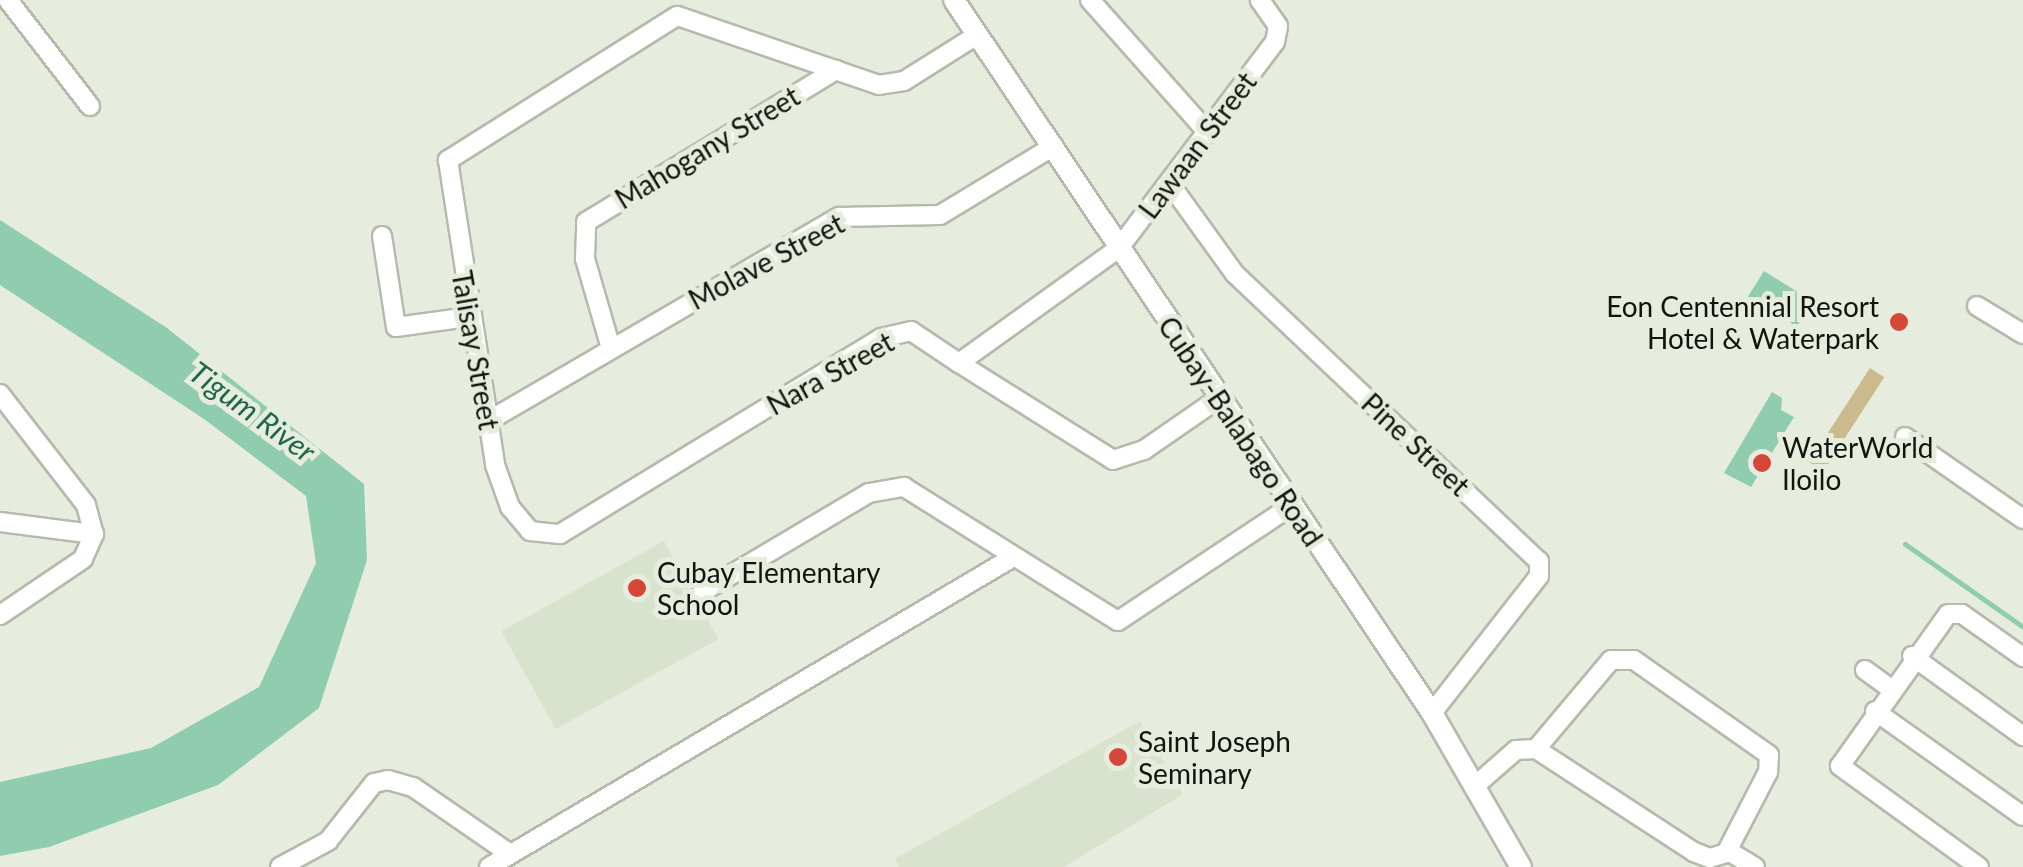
<!DOCTYPE html>
<style>
body{margin:0}
#map{position:relative;width:2023px;height:867px;overflow:hidden;background:#e6edde;font-family:Lato,sans-serif}
div>[style]{position:absolute}
.built>*{inset:0;background:#d9e2cc;transform-origin:0 0}
.green>*{inset:0;background:#ccba8f;transform-origin:0 0}
.water>*{inset:0;background:#8fccb0}
.stream>*{height:5px;margin:-2.5px;padding:0 2.5px;transform-origin:2.5px;border-radius:2.5px;background:#8fccb0}
.roads{filter:drop-shadow(2px 0 #b4baac) drop-shadow(-2px 0 #b4baac) drop-shadow(0 2px #b4baac) drop-shadow(0 -2px #b4baac)}
.minor>*{height:18px;margin:-9px;padding:0 9px;transform-origin:9px;border-radius:9px;background:#fff}
.major>*{height:20px;margin:-10px;padding:0 10px;transform-origin:10px;border-radius:10px;background:#fff}
.dots>*{width:28px;height:28px;translate:-50% -50%;box-sizing:border-box;border:5px solid #e6edde;border-radius:50%}
span{translate:-50% -50%;white-space:nowrap;text-align:center;line-height:1.15;-webkit-text-stroke:10px #e6edde;paint-order:stroke}
.street-label{font-size:28px;color:#12140f}
.poi-label{font-size:28px;color:#12140f}
.right{translate:-100% -50%;text-align:right}
.left{translate:0 -50%;text-align:left}
.water-label{font-size:30px;color:#1e664c;font-style:italic}
</style>
<div id="map">
<div class="built">
<i style="left:664px;top:541px;width:112px;height:186px;rotate:61deg"></i>
<i style="clip-path:polygon(1140px 721px,1183px 794px,1064px 867px,899px 867px,895px 859px)"></i>
</div>
<div class="green">
<i style="left:1870px;top:368px;width:17px;height:112px;rotate:33deg"></i>
</div>
<div class="water">
<i style="clip-path:polygon(0 220px,167px 328px,364px 484px,367px 560px,319px 708px,218px 785px,49px 847px,0 856px,0 782px,151px 748px,259px 687px,316px 563px,306px 496px,204px 419px,0 285px)"></i>
<i style="clip-path:polygon(1764px 271px,1799px 293px,1814px 294px,1797px 327px,1761px 303px,1752px 308px,1744px 303px)"></i>
<i style="clip-path:polygon(1772px 392px,1782px 398px,1781px 410px,1794px 417px,1751px 487px,1724px 473px)"></i>
</div>
<div class="stream">
<i style="left:1905px;top:544px;width:144px;rotate:35.1deg"></i>
</div>
<div class="roads">
<div class="minor">
<i style="left:8px;top:0;width:134px;rotate:52.3deg"></i>
<i style="left:1090px;top:0;width:178px;rotate:48.4deg"></i>
<i style="left:977px;top:35px;width:86px;rotate:147.8deg"></i>
<i style="left:904px;top:81px;width:25px;rotate:171deg"></i>
<i style="left:879px;top:85px;width:213px;rotate:-161.1deg"></i>
<i style="left:677px;top:16px;width:271px;rotate:147.8deg"></i>
<i style="left:448px;top:160px;width:309px;rotate:81.2deg"></i>
<i style="left:495px;top:465px;width:45px;rotate:70.3deg"></i>
<i style="left:510px;top:507px;width:31px;rotate:50deg"></i>
<i style="left:530px;top:531px;width:30px;rotate:6deg"></i>
<i style="left:560px;top:534px;width:376px;rotate:-31.4deg"></i>
<i style="left:881px;top:338px;width:31px;rotate:-13deg"></i>
<i style="left:911px;top:331px;width:58px;rotate:33.7deg"></i>
<i style="left:959px;top:363px;width:197px;rotate:-35.7deg"></i>
<i style="left:1119px;top:248px;width:258px;rotate:-52.9deg"></i>
<i style="left:1275px;top:42px;width:16px;rotate:-79deg"></i>
<i style="left:1278px;top:26px;width:32px;rotate:-125deg"></i>
<i style="left:1170px;top:184px;width:111px;rotate:54.2deg"></i>
<i style="left:1235px;top:274px;width:418px;rotate:43.4deg"></i>
<i style="left:1539px;top:561px;width:15px;rotate:90deg"></i>
<i style="left:1539px;top:576px;width:174px;rotate:128deg"></i>
<i style="left:382px;top:236px;width:92px;rotate:81.3deg"></i>
<i style="left:396px;top:327px;width:74px;rotate:-7.8deg"></i>
<i style="left:1977px;top:306px;width:54px;rotate:31.3deg"></i>
<i style="left:610px;top:345px;width:90px;rotate:-106.2deg"></i>
<i style="left:585px;top:259px;width:37px;rotate:-88deg"></i>
<i style="left:586px;top:222px;width:293px;rotate:-31.3deg"></i>
<i style="left:959px;top:363px;width:182px;rotate:32.2deg"></i>
<i style="left:1113px;top:460px;width:33px;rotate:-18deg"></i>
<i style="left:1144px;top:450px;width:91px;rotate:-34.7deg"></i>
<i style="left:0;top:394px;width:140px;rotate:52.2deg"></i>
<i style="left:86px;top:505px;width:30px;rotate:75deg"></i>
<i style="left:94px;top:534px;width:27px;rotate:114deg"></i>
<i style="left:83px;top:559px;width:100px;rotate:146deg"></i>
<i style="left:490px;top:420px;width:404px;rotate:-30.2deg"></i>
<i style="left:839px;top:217px;width:101px;rotate:-1.1deg"></i>
<i style="left:940px;top:215px;width:133px;rotate:-31.2deg"></i>
<i style="left:1905px;top:437px;width:144px;rotate:34.8deg"></i>
<i style="left:0;top:522px;width:95px;rotate:7.3deg"></i>
<i style="left:702px;top:592px;width:194px;rotate:-30.7deg"></i>
<i style="left:869px;top:493px;width:36px;rotate:-10deg"></i>
<i style="left:904px;top:487px;width:252px;rotate:32.1deg"></i>
<i style="left:1118px;top:621px;width:208px;rotate:-33.6deg"></i>
<i style="left:1912px;top:656px;width:137px;rotate:35.8deg"></i>
<i style="left:1865px;top:670px;width:31px;rotate:36deg"></i>
<i style="left:1875px;top:711px;width:181px;rotate:35.4deg"></i>
<i style="left:1536px;top:749px;width:116px;rotate:-49.9deg"></i>
<i style="left:1611px;top:660px;width:23px"></i>
<i style="left:1634px;top:660px;width:165px;rotate:35.1deg"></i>
<i style="left:1769px;top:755px;width:17px;rotate:93deg"></i>
<i style="left:1768px;top:772px;width:91px;rotate:117.4deg"></i>
<i style="left:1476px;top:785px;width:53px;rotate:-41.2deg"></i>
<i style="left:1516px;top:750px;width:20px;rotate:-3deg"></i>
<i style="left:1536px;top:749px;width:189px;rotate:33.1deg"></i>
<i style="left:1694px;top:852px;width:17px;rotate:21deg"></i>
<i style="left:1710px;top:858px;width:21px;rotate:-17deg"></i>
<i style="left:1730px;top:852px;width:29px;rotate:31deg"></i>
<i style="left:280px;top:867px;width:55px;rotate:-28.4deg"></i>
<i style="left:328px;top:841px;width:74px;rotate:-51.6deg"></i>
<i style="left:374px;top:783px;width:14px;rotate:-12deg"></i>
<i style="left:388px;top:780px;width:26px;rotate:16deg"></i>
<i style="left:413px;top:787px;width:118px;rotate:34.6deg"></i>
<i style="left:489px;top:867px;width:605px;rotate:-30.59deg"></i>
<i style="left:1979px;top:867px;width:172px;rotate:-144deg"></i>
<i style="left:1840px;top:766px;width:186px;rotate:-54.6deg"></i>
<i style="left:1948px;top:614px;width:14px"></i>
<i style="left:1962px;top:614px;width:75px;rotate:35.2deg"></i>
</div>
<div class="major">
<i style="left:954px;top:0;width:858px;rotate:56.16deg"></i>
<i style="left:1432px;top:713px;width:178px;rotate:60deg"></i>
</div>
</div>
<div class="dots">
<i style="left:1899px;top:322px;background:#d54738"></i>
<i style="left:1762px;top:463px;background:#d54738"></i>
<i style="left:637px;top:588px;background:#d54738"></i>
<i style="left:1118px;top:757px;background:#d54738"></i>
</div>
<div class="street-label">
<span style="left:1197px;top:145px;rotate:-53deg">Lawaan Street</span>
<span style="left:707px;top:147px;rotate:-31deg">Mahogany Street</span>
<span style="left:766px;top:261px;rotate:-28deg">Molave Street</span>
<span style="left:476px;top:350px;rotate:80deg">Talisay Street</span>
<span style="left:830px;top:373px;rotate:-29deg">Nara Street</span>
<span style="left:1241px;top:431px;rotate:56deg">Cubay-Balabago Road</span>
<span style="left:1416px;top:444px;rotate:43deg">Pine Street</span>
</div>
<div class="poi-label">
<span class="right" style="left:1879px;top:322px">Eon Centennial Resort<br>Hotel &amp; Waterpark</span>
<span class="left" style="left:1782px;top:463px">WaterWorld<br>Iloilo</span>
<span class="left" style="left:657px;top:588px">Cubay Elementary<br>School</span>
<span class="left" style="left:1138px;top:757px">Saint Joseph<br>Seminary</span>
</div>
<div class="water-label">
<span style="left:253px;top:411px;rotate:36deg">Tigum River</span>
</div>
</div>
